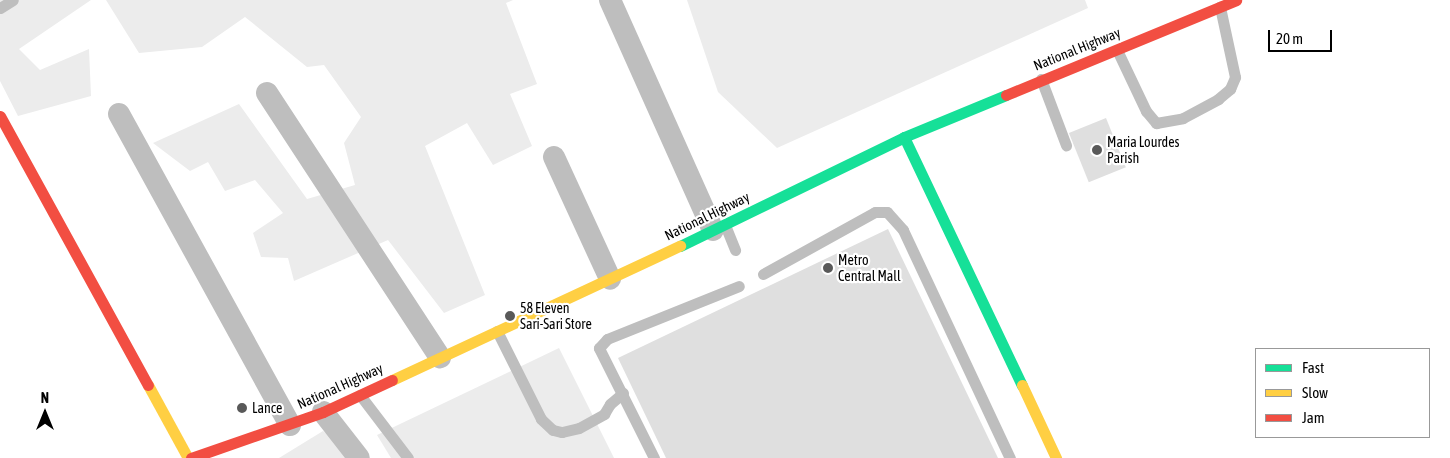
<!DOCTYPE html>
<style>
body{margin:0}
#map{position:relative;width:1450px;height:458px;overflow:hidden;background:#fff;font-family:"Asap Condensed",sans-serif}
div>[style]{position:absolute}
.green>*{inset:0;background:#ececec}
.building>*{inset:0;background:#dfdfdf;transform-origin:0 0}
.lane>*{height:11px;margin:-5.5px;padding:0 5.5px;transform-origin:5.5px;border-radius:5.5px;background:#bebebe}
.street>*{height:22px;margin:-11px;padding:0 11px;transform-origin:11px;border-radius:11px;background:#bebebe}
.fast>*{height:11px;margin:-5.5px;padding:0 5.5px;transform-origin:5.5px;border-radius:5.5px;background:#16e098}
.slow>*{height:11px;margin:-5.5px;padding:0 5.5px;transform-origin:5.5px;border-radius:5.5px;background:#ffcf43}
.jam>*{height:11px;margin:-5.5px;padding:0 5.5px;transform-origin:5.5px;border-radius:5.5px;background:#f24e42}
.dots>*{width:14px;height:14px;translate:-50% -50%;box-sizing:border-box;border:2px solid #fff;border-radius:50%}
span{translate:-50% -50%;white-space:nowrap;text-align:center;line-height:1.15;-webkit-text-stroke:4.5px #fff;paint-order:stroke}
.street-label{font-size:14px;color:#000}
.poi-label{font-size:14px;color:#000}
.left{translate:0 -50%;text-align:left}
.legend{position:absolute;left:1255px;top:348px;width:175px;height:90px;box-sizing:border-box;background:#fff;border:1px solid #999;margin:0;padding:6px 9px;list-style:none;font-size:15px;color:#000}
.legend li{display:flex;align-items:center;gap:10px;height:25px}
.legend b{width:25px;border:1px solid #999}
.north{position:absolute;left:20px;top:388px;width:50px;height:50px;-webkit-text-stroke:4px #fff;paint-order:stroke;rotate:0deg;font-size:14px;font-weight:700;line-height:20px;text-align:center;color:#000}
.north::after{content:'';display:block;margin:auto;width:18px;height:22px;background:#000;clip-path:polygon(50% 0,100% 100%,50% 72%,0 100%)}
.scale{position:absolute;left:1268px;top:30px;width:64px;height:22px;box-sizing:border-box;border:2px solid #000;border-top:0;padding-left:6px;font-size:15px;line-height:18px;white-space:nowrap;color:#000;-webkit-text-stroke:4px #fff;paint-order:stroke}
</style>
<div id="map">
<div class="green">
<i style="clip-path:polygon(0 0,91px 0,19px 49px,40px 70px,89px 49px,91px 96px,18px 116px,0 81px)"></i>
<i style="clip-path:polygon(106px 0,513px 0,506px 3px,537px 84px,510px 94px,532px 146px,493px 165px,467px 123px,425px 146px,485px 295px,444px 313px,388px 240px,294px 281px,288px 258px,261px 257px,253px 233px,283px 213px,255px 180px,225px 191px,208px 162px,190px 171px,153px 143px,239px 104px,307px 199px,355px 185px,344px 143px,361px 117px,324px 65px,307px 67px,245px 17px,202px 47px,139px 53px)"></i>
<i style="clip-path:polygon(687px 0,1085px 0,1088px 8px,777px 148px,718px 92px)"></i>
<i style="clip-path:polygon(559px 348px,614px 458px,391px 458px,377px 435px)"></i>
<i style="clip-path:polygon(323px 431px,357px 458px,279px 458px)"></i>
</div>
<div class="building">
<i style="left:1106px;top:118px;width:53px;height:40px;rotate:68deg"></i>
<i style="clip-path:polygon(888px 229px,998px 458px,666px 458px,618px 358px)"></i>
</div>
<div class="lane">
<i style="left:0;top:8px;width:15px;rotate:-32deg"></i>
<i style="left:1117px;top:50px;width:68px;rotate:64.6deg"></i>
<i style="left:1146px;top:111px;width:16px;rotate:50deg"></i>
<i style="left:1156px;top:123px;width:27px;rotate:-10deg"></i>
<i style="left:1183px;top:118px;width:40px;rotate:-28deg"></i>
<i style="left:1218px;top:99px;width:16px;rotate:-40deg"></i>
<i style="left:1230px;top:89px;width:13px;rotate:-67deg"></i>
<i style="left:1235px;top:77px;width:72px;rotate:-102.1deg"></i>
<i style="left:1041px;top:79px;width:71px;rotate:69.3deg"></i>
<i style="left:725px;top:225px;width:27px;rotate:68deg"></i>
<i style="left:763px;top:274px;width:128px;rotate:-29deg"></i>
<i style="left:875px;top:212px;width:12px"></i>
<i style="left:887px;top:212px;width:24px;rotate:48deg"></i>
<i style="left:903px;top:230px;width:252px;rotate:64.9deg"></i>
<i style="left:497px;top:331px;width:98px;rotate:63.4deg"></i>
<i style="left:541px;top:419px;width:16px;rotate:43deg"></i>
<i style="left:553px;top:430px;width:9px;rotate:13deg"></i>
<i style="left:562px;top:432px;width:17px;rotate:-13deg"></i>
<i style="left:579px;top:428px;width:29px;rotate:-29deg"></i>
<i style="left:604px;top:414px;width:12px;rotate:-59deg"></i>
<i style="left:610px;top:404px;width:17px;rotate:-40deg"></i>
<i style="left:360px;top:395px;width:79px;rotate:52.7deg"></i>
<i style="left:654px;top:458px;width:123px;rotate:-116.6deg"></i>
<i style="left:599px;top:348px;width:12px;rotate:-48deg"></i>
<i style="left:607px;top:339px;width:142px;rotate:-21.9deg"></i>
</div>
<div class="street">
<i style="left:610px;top:0;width:252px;rotate:65.9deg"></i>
<i style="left:267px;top:93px;width:316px;rotate:56.8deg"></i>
<i style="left:119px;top:114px;width:355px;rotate:61.2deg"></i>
<i style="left:554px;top:157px;width:134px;rotate:65.3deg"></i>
<i style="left:323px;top:412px;width:58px;rotate:52deg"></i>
</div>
<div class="fast">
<i style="left:904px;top:137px;width:275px;rotate:64.6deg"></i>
<i style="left:680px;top:246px;width:249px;rotate:-25.9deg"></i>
<i style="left:904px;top:137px;width:110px;rotate:-22.4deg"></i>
</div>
<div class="slow">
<i style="left:392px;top:380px;width:318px;rotate:-25deg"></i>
<i style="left:148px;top:385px;width:83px;rotate:61.3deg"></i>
<i style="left:1022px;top:385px;width:81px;rotate:65deg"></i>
</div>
<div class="jam">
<i style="left:1006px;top:95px;width:249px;rotate:-22.4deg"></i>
<i style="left:0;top:116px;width:307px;rotate:61.2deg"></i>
<i style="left:191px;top:458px;width:140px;rotate:-19.2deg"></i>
<i style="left:323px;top:412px;width:76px;rotate:-24.9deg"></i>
</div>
<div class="dots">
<i style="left:1097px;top:150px;background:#595959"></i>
<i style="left:828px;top:268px;background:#595959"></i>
<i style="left:510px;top:316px;background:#595959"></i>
<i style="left:242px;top:408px;background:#595959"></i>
</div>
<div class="street-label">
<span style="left:1077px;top:49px;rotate:-22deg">National Highway</span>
<span style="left:707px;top:216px;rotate:-26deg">National Highway</span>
<span style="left:340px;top:386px;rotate:-24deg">National Highway</span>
</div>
<div class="poi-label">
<span class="left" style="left:1107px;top:150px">Maria Lourdes<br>Parish</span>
<span class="left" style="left:838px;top:268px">Metro<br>Central Mall</span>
<span class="left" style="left:520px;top:316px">58 Eleven<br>Sari-Sari Store</span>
<span class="left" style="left:252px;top:408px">Lance</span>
</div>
<ul class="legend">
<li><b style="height:6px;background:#16e098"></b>Fast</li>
<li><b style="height:6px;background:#ffcf43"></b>Slow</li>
<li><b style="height:6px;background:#f24e42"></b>Jam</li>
</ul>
<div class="north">N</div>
<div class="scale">20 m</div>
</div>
